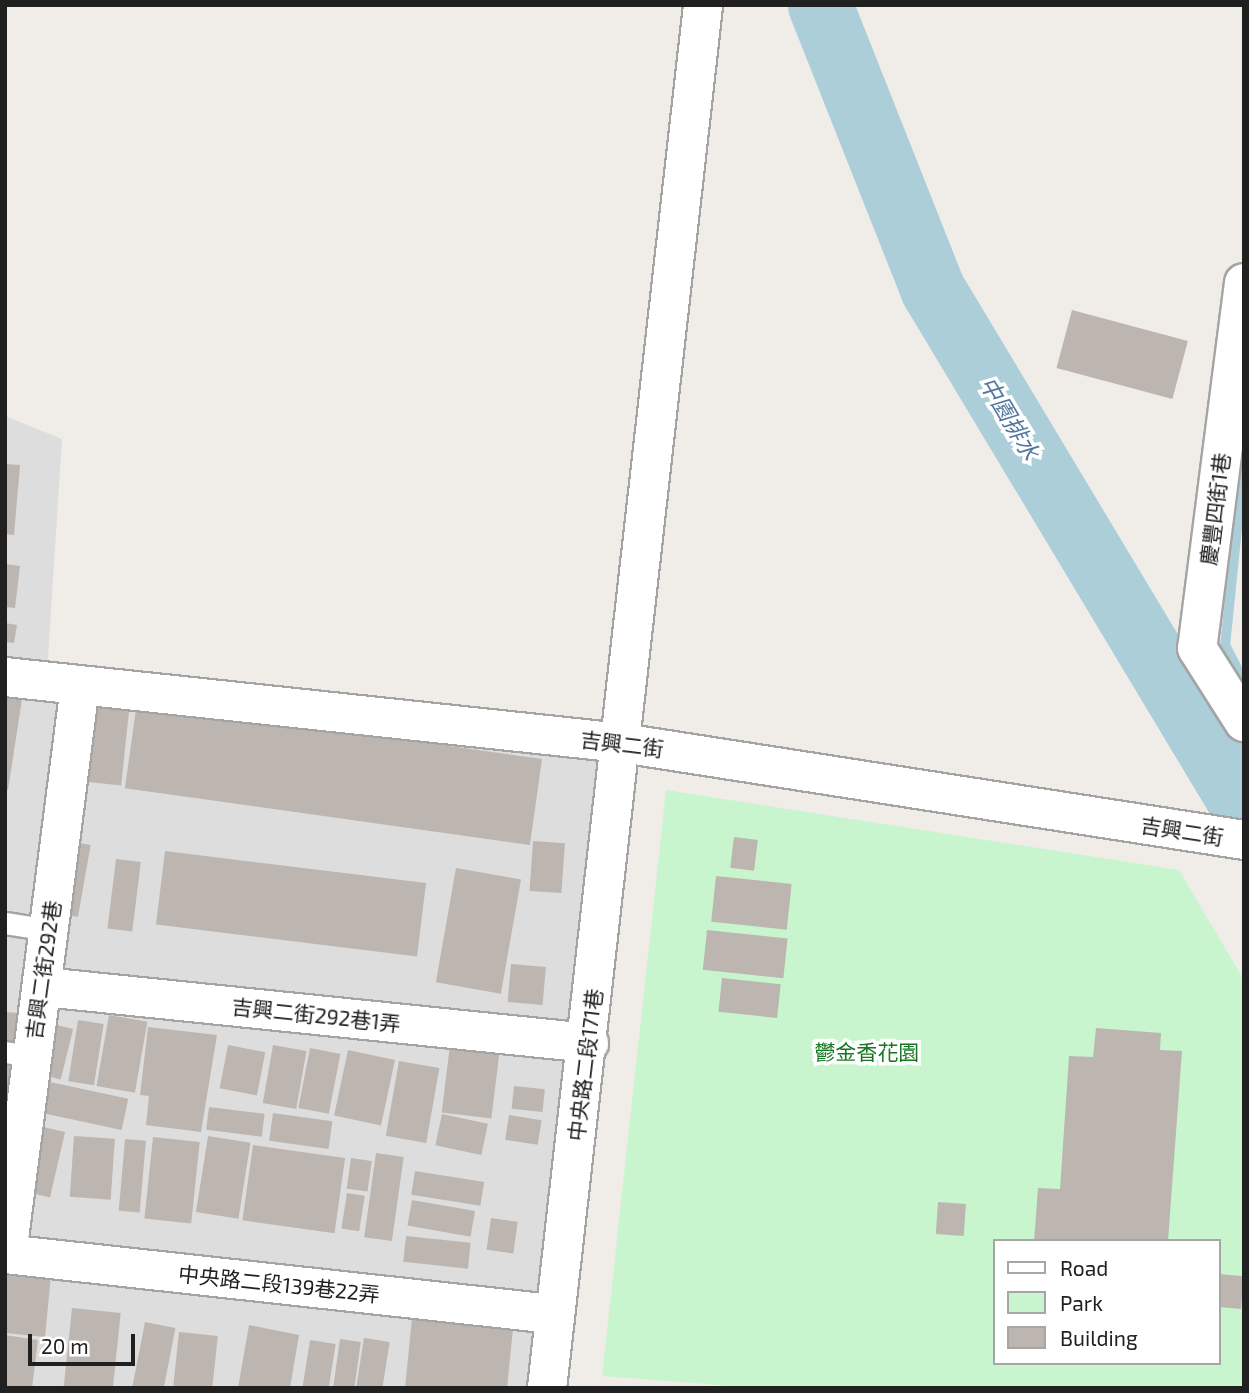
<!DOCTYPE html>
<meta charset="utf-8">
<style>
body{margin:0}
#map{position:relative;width:1249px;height:1393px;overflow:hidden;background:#f0ede8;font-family:"Exo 2","Noto Sans TC",sans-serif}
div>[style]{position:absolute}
.residential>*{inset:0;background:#dedddd}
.park>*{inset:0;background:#c9f5ce}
.stream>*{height:10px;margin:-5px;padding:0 5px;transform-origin:5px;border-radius:5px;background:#acced9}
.river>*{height:65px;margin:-32.5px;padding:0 32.5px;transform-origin:32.5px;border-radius:32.5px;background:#acced9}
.building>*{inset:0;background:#bdb6b0;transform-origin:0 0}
.roads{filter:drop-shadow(2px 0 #a4a4a4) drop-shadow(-2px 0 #a4a4a4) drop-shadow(0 2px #a4a4a4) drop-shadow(0 -2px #a4a4a4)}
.service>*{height:21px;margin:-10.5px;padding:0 10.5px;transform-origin:10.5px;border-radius:10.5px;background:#fff}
.minor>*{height:38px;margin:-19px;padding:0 19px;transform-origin:19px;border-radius:19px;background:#fff}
span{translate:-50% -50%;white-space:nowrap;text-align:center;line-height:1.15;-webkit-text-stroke:7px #fff;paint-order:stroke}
.street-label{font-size:21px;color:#202020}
.park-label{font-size:21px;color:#167621}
.water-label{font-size:23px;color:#5177a0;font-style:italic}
.frame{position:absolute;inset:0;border:7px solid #202020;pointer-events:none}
.legend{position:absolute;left:993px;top:1239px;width:228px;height:126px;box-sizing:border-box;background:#fff;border:2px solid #a6a6a6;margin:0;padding:9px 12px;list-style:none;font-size:21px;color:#202020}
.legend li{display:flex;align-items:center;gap:14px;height:35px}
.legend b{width:35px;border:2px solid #a6a6a6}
.scale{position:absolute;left:28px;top:1334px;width:107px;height:32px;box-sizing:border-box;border:4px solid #202020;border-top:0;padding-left:9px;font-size:21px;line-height:24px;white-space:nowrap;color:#202020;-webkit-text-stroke:5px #fff;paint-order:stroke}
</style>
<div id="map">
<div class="residential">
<i style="clip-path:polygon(5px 416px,62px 439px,46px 689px,607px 753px,528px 1388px,5px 1388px)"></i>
</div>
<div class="park">
<i style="clip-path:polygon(evenodd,666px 790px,1179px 870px,1244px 980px,1244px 1388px,757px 1388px,602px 1376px,666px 790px,995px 1241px,1219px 1241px,1219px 1363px,995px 1363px,995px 1241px)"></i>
</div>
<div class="stream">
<i style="left:1244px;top:459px;width:187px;rotate:95.8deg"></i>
<i style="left:1225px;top:645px;width:42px;rotate:62.8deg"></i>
</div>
<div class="river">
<i style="left:820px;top:5px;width:307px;rotate:68.4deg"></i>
<i style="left:933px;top:290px;width:604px;rotate:59.02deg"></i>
</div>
<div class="building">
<i style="left:1072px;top:310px;width:120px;height:60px;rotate:15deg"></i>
<i style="clip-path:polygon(5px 464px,20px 465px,14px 535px,5px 534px)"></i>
<i style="clip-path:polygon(5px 564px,20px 566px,15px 608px,5px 607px)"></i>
<i style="clip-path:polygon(5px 623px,17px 625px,14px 643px,5px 642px)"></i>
<i style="clip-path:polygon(5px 696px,22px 699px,8px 790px,5px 790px)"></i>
<i style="left:83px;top:699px;width:47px;height:82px;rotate:6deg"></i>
<i style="left:137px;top:702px;width:409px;height:87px;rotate:8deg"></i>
<i style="left:734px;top:837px;width:24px;height:31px;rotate:7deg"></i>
<i style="left:68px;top:841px;width:23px;height:73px;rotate:10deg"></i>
<i style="left:533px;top:841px;width:32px;height:50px;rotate:4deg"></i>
<i style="left:165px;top:851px;width:263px;height:74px;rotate:7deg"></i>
<i style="left:116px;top:859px;width:25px;height:70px;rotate:7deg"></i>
<i style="left:456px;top:868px;width:66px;height:116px;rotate:10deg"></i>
<i style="left:716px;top:876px;width:76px;height:46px;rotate:6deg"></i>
<i style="left:707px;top:930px;width:81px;height:40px;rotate:6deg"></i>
<i style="left:511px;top:964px;width:35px;height:38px;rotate:5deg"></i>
<i style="left:722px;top:978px;width:59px;height:34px;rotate:6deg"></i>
<i style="clip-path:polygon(5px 1012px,19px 1013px,15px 1053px,5px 1051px)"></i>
<i style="left:109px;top:1015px;width:39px;height:72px;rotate:10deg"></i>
<i style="left:78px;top:1020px;width:26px;height:62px;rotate:9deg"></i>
<i style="left:49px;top:1023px;width:25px;height:52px;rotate:14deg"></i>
<i style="clip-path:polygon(148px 1027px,217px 1035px,201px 1132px,146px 1125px,149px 1096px,140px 1095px)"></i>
<i style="clip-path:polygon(1096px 1028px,1161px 1033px,1160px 1050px,1182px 1051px,1168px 1241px,1034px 1241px,1038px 1188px,1060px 1189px,1069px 1056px,1093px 1057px)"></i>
<i style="left:228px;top:1045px;width:38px;height:44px;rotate:11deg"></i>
<i style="left:273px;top:1045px;width:34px;height:59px;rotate:10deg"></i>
<i style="left:450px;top:1045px;width:50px;height:68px;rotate:7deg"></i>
<i style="left:310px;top:1048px;width:31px;height:61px;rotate:11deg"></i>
<i style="left:348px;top:1050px;width:48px;height:67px;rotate:12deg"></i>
<i style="left:399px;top:1061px;width:41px;height:76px;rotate:10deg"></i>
<i style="clip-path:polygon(5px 1064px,13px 1065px,8px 1104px,5px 1103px)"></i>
<i style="left:50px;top:1082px;width:80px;height:32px;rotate:12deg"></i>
<i style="left:514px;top:1086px;width:31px;height:23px;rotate:6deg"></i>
<i style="left:209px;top:1107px;width:56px;height:23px;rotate:7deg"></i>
<i style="left:273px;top:1113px;width:60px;height:28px;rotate:8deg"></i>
<i style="left:442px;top:1114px;width:47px;height:32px;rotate:12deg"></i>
<i style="left:509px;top:1115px;width:33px;height:25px;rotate:9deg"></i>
<i style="left:30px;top:1124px;width:36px;height:67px;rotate:13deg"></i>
<i style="left:74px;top:1136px;width:41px;height:61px;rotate:4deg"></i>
<i style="left:208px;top:1136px;width:43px;height:77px;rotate:9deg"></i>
<i style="left:153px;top:1137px;width:47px;height:82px;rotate:6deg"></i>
<i style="left:125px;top:1139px;width:21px;height:72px;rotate:5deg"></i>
<i style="left:253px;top:1145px;width:93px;height:76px;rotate:8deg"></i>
<i style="left:376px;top:1153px;width:28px;height:85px;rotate:8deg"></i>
<i style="left:351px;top:1158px;width:21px;height:31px;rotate:8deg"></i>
<i style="left:415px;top:1171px;width:70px;height:24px;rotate:9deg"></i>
<i style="left:347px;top:1193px;width:18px;height:36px;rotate:9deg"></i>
<i style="left:412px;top:1200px;width:64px;height:26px;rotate:10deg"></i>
<i style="left:938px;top:1202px;width:28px;height:32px;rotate:4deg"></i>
<i style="left:491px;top:1218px;width:27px;height:32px;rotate:8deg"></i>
<i style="left:406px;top:1236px;width:65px;height:26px;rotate:6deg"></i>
<i style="clip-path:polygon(5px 1260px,52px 1265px,45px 1337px,5px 1333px)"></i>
<i style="left:1219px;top:1274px;width:25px;height:33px;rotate:5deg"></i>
<i style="left:72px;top:1308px;width:49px;height:80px;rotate:6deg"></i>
<i style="clip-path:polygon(412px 1318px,513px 1329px,507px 1388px,405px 1388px)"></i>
<i style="left:145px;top:1322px;width:31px;height:67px;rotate:11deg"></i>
<i style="clip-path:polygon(249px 1325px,299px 1335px,290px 1388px,238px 1388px)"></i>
<i style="left:179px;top:1332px;width:39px;height:54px;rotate:6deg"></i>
<i style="clip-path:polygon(5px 1335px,38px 1340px,32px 1388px,5px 1388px)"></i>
<i style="left:364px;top:1338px;width:26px;height:50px;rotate:9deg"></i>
<i style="left:340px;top:1339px;width:21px;height:49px;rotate:8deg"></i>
<i style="left:310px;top:1340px;width:26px;height:49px;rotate:9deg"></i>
</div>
<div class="roads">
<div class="service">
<i style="left:5px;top:923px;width:46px;rotate:8.8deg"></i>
<i style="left:5px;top:1052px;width:26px;rotate:9deg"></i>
</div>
<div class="minor">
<i style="left:1244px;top:283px;width:368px;rotate:97.3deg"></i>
<i style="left:1197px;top:648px;width:88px;rotate:57.6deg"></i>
<i style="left:5px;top:677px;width:621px;rotate:6.11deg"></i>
<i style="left:622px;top:743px;width:630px;rotate:8.86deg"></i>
<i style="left:44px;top:987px;width:548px;rotate:5.87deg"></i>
<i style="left:5px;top:1254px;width:550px;rotate:6.26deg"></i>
<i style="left:7px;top:1254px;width:573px;rotate:-82.68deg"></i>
<i style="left:547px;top:1388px;width:1392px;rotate:-83.56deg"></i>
</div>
</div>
<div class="street-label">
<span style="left:1215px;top:509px;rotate:-83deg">慶豐四街1巷</span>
<span style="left:622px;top:744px;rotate:7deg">吉興二街</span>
<span style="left:1182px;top:831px;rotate:9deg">吉興二街</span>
<span style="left:43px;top:970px;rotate:-82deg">吉興二街292巷</span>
<span style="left:316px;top:1015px;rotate:6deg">吉興二街292巷1弄</span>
<span style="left:585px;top:1065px;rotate:-83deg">中央路二段171巷</span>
<span style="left:279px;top:1284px;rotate:6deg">中央路二段139巷22弄</span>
</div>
<div class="park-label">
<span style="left:867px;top:1052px">鬱金香花園</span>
</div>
<div class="water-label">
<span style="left:1010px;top:418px;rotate:59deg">中園排水</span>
</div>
<div class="frame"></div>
<ul class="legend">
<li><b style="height:9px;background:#fff"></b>Road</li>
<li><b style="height:19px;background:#c9f5ce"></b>Park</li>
<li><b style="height:19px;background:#bdb6b0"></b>Building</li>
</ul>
<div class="scale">20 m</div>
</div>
